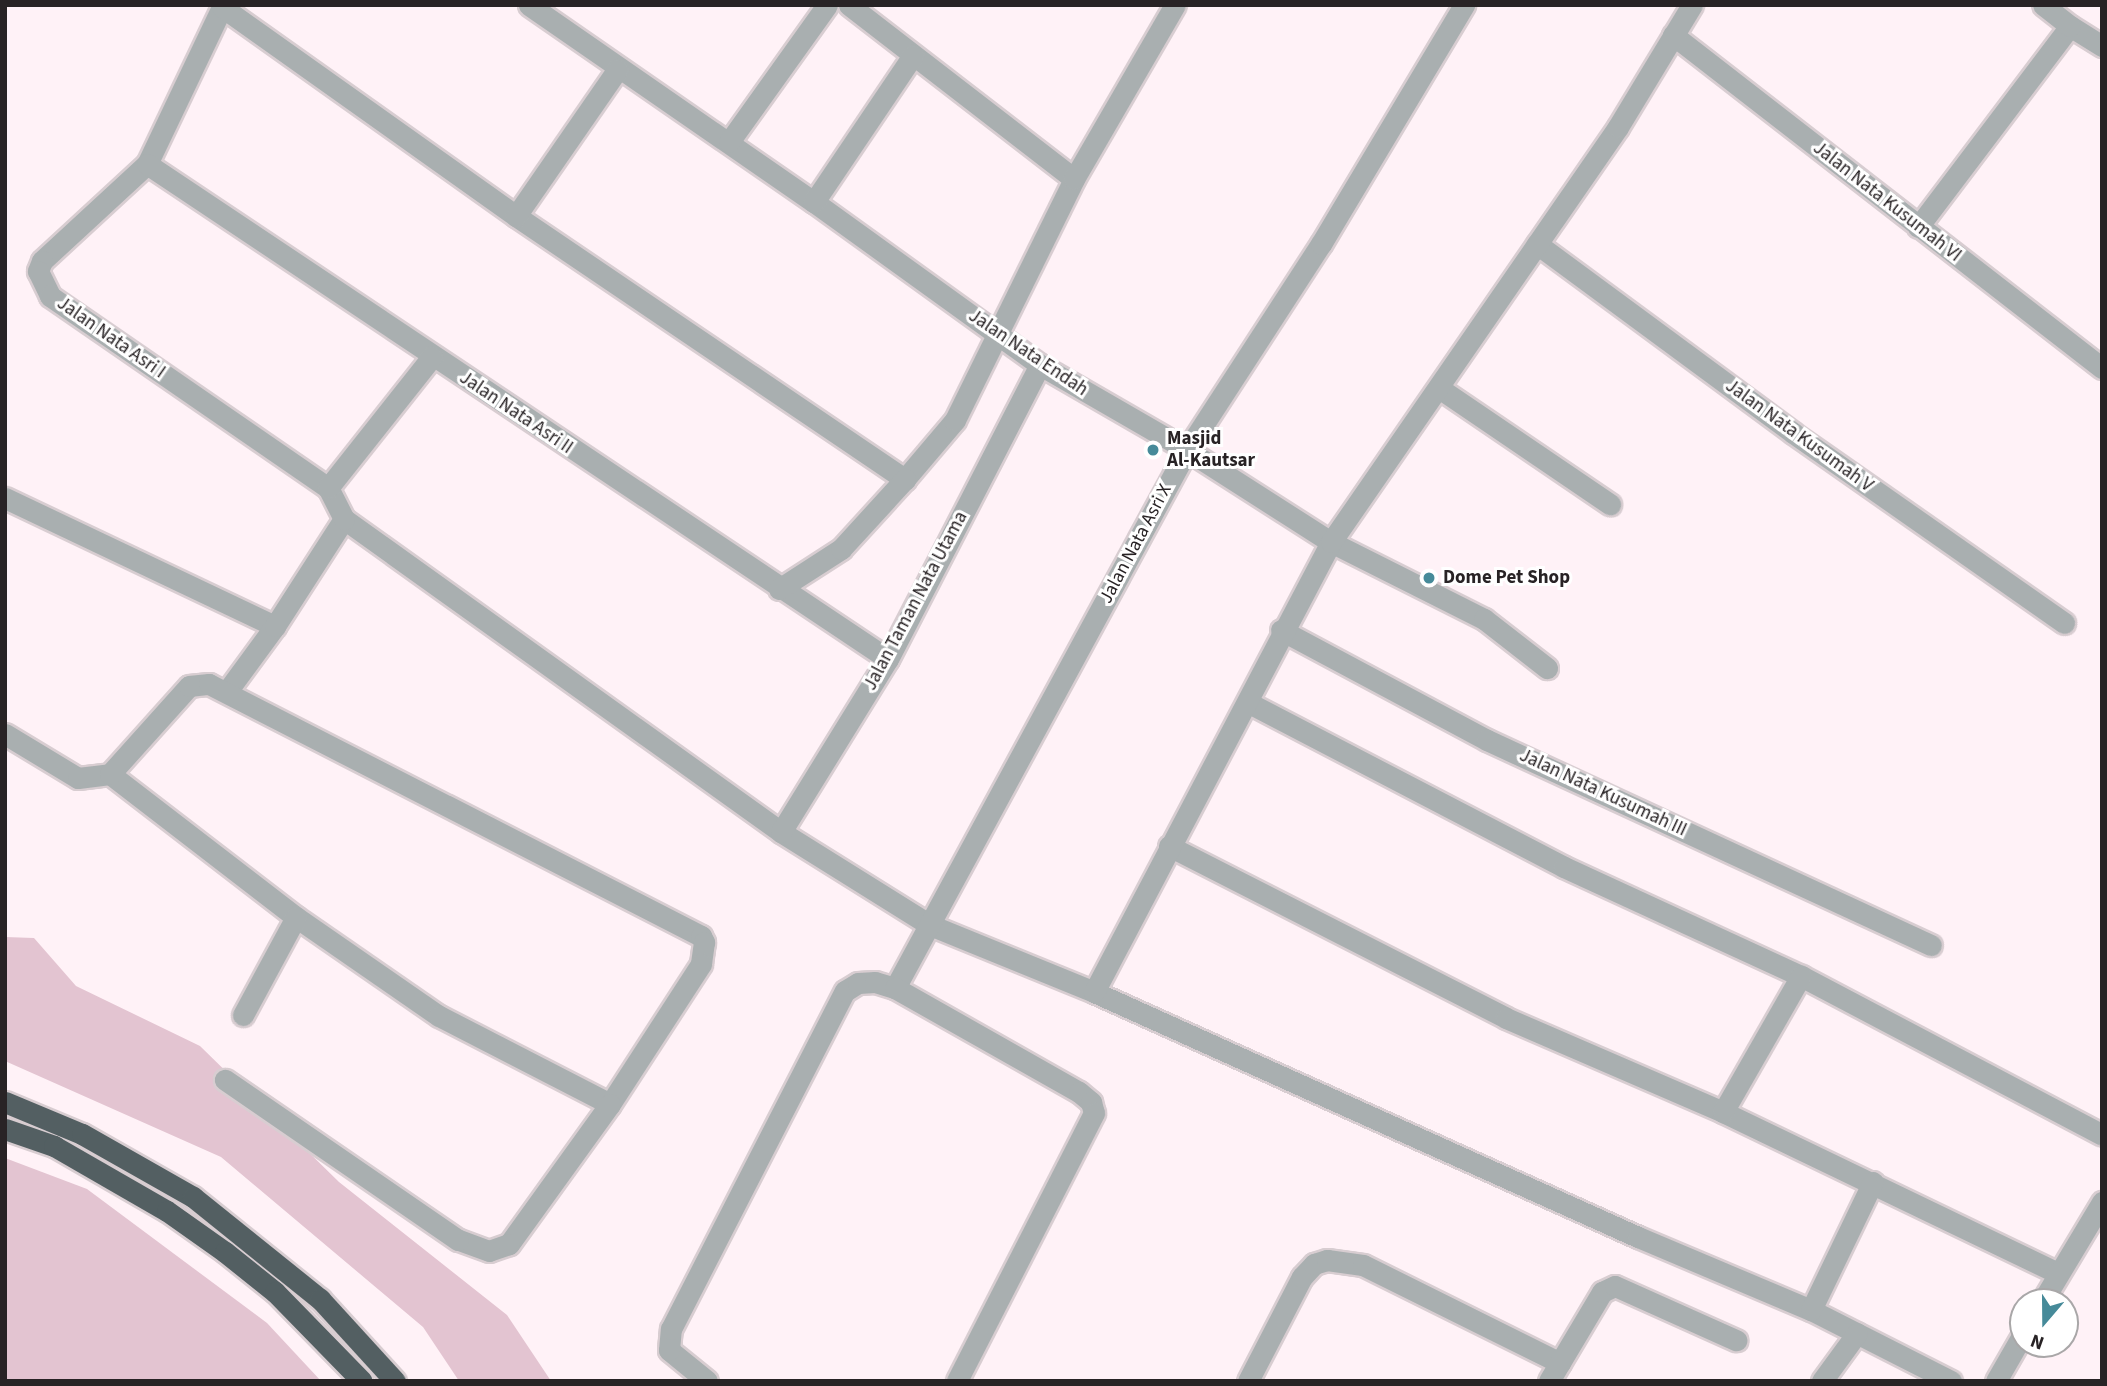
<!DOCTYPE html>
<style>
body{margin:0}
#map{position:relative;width:2107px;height:1386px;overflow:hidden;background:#fff2f7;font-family:"Source Sans 3",sans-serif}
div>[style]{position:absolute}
.green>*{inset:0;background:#e3c4d1}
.roads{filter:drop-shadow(2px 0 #d8cdd1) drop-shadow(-2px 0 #d8cdd1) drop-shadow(0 2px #d8cdd1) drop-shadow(0 -2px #d8cdd1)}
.minor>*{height:21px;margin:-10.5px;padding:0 10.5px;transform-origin:10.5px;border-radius:10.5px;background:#a9afb0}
.highway>*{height:21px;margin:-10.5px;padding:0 10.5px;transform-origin:10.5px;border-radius:10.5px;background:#535f62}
.dots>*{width:19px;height:19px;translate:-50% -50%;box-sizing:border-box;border:4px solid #fff;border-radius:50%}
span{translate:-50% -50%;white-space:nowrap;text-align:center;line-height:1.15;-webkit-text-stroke:6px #fff;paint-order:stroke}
.street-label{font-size:19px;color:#282325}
.poi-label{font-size:19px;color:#282325;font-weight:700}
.left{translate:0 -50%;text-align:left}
.frame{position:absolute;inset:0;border:7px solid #282325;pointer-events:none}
.north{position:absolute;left:2009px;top:1288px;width:70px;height:70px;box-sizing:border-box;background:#fff;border:2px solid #a9a7a8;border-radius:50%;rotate:200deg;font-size:19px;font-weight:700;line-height:28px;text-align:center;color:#282325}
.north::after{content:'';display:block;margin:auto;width:24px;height:32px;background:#468a99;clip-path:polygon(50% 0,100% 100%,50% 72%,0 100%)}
</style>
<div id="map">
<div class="green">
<i style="clip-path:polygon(5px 937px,34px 938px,76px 986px,200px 1046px,339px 1182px,507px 1315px,551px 1381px,459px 1381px,423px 1327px,221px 1157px,5px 1061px)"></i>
<i style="clip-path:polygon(5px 1158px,87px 1189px,267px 1323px,321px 1381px,5px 1381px)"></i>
</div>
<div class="roads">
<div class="minor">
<i style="left:223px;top:5px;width:176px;rotate:115.5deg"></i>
<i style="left:147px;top:164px;width:143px;rotate:137.3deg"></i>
<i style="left:42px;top:261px;width:11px;rotate:112deg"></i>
<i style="left:38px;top:271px;width:28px;rotate:64deg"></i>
<i style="left:50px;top:296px;width:338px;rotate:34.6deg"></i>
<i style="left:529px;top:5px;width:346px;rotate:34.7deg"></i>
<i style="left:814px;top:202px;width:279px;rotate:35.8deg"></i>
<i style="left:1040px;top:365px;width:170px;rotate:30deg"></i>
<i style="left:1187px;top:450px;width:171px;rotate:32.6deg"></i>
<i style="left:1331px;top:542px;width:171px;rotate:26.7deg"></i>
<i style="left:1484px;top:619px;width:80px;rotate:37.9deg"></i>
<i style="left:849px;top:5px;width:284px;rotate:37.7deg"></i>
<i style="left:222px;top:7px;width:361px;rotate:35.4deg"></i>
<i style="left:516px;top:216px;width:470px;rotate:34.1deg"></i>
<i style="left:905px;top:479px;width:77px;rotate:-49.7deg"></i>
<i style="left:955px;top:420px;width:269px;rotate:-63.7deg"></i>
<i style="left:1074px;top:179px;width:201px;rotate:-59.9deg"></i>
<i style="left:2070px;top:26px;width:38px;rotate:32deg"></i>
<i style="left:1673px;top:35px;width:543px;rotate:37.82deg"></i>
<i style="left:729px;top:142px;width:168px;rotate:-54.4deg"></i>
<i style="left:147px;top:164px;width:891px;rotate:33.74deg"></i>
<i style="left:814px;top:202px;width:177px;rotate:-56deg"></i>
<i style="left:516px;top:216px;width:178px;rotate:-55.3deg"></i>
<i style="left:1918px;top:227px;width:252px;rotate:-52.9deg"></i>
<i style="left:2070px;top:26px;width:34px;rotate:-142deg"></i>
<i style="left:1537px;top:244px;width:318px;rotate:36.4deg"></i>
<i style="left:1793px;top:433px;width:331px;rotate:35deg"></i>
<i style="left:1439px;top:388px;width:207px;rotate:34.2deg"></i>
<i style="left:5px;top:498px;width:299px;rotate:25.4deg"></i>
<i style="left:275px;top:626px;width:79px;rotate:126.3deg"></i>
<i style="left:344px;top:519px;width:538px;rotate:35.61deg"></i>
<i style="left:781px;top:832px;width:176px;rotate:32deg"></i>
<i style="left:930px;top:925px;width:177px;rotate:22.2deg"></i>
<i style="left:1094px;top:992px;width:597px;rotate:24.25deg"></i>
<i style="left:1638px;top:1237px;width:188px;rotate:22.9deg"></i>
<i style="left:1811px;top:1310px;width:157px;rotate:26.9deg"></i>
<i style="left:779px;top:589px;width:74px;rotate:-32.8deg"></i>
<i style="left:841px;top:549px;width:95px;rotate:-47.6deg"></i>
<i style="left:275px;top:626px;width:127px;rotate:-57.2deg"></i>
<i style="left:344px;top:519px;width:35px;rotate:-117deg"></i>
<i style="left:328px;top:488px;width:167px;rotate:-51.6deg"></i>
<i style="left:1281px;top:630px;width:234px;rotate:28.1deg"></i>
<i style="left:1487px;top:740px;width:489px;rotate:24.8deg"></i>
<i style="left:1249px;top:703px;width:355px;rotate:27.5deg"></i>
<i style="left:1564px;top:867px;width:261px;rotate:24.7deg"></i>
<i style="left:1801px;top:976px;width:340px;rotate:27.8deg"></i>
<i style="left:5px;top:734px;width:85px;rotate:31.1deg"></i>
<i style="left:78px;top:778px;width:32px;rotate:-7deg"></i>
<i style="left:110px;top:774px;width:235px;rotate:37.6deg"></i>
<i style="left:296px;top:917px;width:174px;rotate:34.7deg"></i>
<i style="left:439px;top:1016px;width:192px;rotate:27.2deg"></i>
<i style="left:110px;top:774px;width:118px;rotate:-48.1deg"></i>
<i style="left:189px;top:686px;width:20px;rotate:-6deg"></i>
<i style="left:209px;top:684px;width:553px;rotate:27.12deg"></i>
<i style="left:701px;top:936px;width:7px;rotate:63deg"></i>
<i style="left:704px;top:942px;width:22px;rotate:98deg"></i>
<i style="left:701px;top:964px;width:167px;rotate:123deg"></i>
<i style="left:610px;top:1104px;width:173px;rotate:125.8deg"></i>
<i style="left:509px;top:1244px;width:21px;rotate:161deg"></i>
<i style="left:489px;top:1251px;width:33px;rotate:-160deg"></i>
<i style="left:458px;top:1240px;width:283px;rotate:-145.5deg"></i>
<i style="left:781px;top:832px;width:203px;rotate:-58.3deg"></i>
<i style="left:888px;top:659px;width:331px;rotate:-62.7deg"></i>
<i style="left:1169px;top:846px;width:378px;rotate:27deg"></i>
<i style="left:1506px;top:1018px;width:236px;rotate:23.4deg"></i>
<i style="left:1723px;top:1112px;width:372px;rotate:25.7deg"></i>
<i style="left:895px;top:988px;width:612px;rotate:-61.51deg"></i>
<i style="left:1187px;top:450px;width:246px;rotate:-57deg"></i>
<i style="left:1321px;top:244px;width:279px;rotate:-59.1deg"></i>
<i style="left:1094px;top:992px;width:509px;rotate:-62.23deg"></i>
<i style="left:1331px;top:542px;width:505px;rotate:-55.33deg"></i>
<i style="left:1618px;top:127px;width:143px;rotate:-58.8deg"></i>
<i style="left:243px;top:1015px;width:111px;rotate:-61.6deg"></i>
<i style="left:1723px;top:1112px;width:157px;rotate:-60.2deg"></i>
<i style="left:2042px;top:1302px;width:117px;rotate:-59deg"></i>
<i style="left:1811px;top:1310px;width:142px;rotate:-64.2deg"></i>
<i style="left:707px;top:1381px;width:49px;rotate:-140.8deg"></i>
<i style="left:669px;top:1350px;width:21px;rotate:-85deg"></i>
<i style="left:671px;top:1329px;width:380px;rotate:-62.8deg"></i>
<i style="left:845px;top:991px;width:15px;rotate:-32deg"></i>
<i style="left:858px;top:983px;width:17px;rotate:-3deg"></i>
<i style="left:875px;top:982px;width:21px;rotate:17deg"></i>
<i style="left:895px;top:988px;width:211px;rotate:29.5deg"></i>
<i style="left:1079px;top:1092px;width:16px;rotate:40deg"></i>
<i style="left:1091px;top:1102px;width:11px;rotate:75deg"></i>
<i style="left:1094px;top:1113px;width:301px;rotate:117.1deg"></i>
<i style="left:1248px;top:1381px;width:117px;rotate:-62.6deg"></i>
<i style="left:1302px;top:1277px;width:18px;rotate:-47deg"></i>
<i style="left:1314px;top:1264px;width:14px;rotate:-17deg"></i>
<i style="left:1327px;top:1260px;width:36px;rotate:8deg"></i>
<i style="left:1363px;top:1265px;width:220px;rotate:26.4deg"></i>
<i style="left:1549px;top:1381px;width:104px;rotate:-59.2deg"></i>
<i style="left:1602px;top:1292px;width:14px;rotate:-25deg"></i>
<i style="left:1615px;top:1286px;width:133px;rotate:24.1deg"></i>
<i style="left:1822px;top:1381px;width:59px;rotate:-53.9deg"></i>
<i style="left:1996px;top:1381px;width:54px;rotate:-60.1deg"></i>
</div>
<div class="highway">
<i style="left:5px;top:1102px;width:83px;rotate:22.6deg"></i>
<i style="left:82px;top:1134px;width:128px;rotate:29.6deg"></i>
<i style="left:193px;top:1197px;width:163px;rotate:38.8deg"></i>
<i style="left:320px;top:1299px;width:111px;rotate:47.6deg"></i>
<i style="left:5px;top:1129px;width:52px;rotate:19.1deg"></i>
<i style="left:54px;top:1146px;width:130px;rotate:29.9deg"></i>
<i style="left:167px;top:1211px;width:71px;rotate:35.3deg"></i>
<i style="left:225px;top:1252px;width:64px;rotate:38.7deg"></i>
<i style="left:275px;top:1292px;width:124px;rotate:45.7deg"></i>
</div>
</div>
<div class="dots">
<i style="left:1153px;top:450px;background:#468a99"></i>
<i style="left:1429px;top:578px;background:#468a99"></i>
</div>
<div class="street-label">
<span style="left:1887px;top:202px;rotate:38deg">Jalan Nata Kusumah VI</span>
<span style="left:111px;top:338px;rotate:35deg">Jalan Nata Asri I</span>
<span style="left:1028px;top:353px;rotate:34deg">Jalan Nata Endah</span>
<span style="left:516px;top:413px;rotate:34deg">Jalan Nata Asri II</span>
<span style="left:1799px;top:436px;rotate:36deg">Jalan Nata Kusumah V</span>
<span style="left:1136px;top:544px;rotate:-62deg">Jalan Nata Asri X</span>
<span style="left:916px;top:601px;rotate:-62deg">Jalan Taman Nata Utama</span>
<span style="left:1603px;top:793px;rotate:25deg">Jalan Nata Kusumah III</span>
</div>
<div class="poi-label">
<span class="left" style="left:1167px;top:450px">Masjid<br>Al-Kautsar</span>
<span class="left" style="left:1443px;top:578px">Dome Pet Shop</span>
</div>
<div class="frame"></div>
<div class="north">N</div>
</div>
